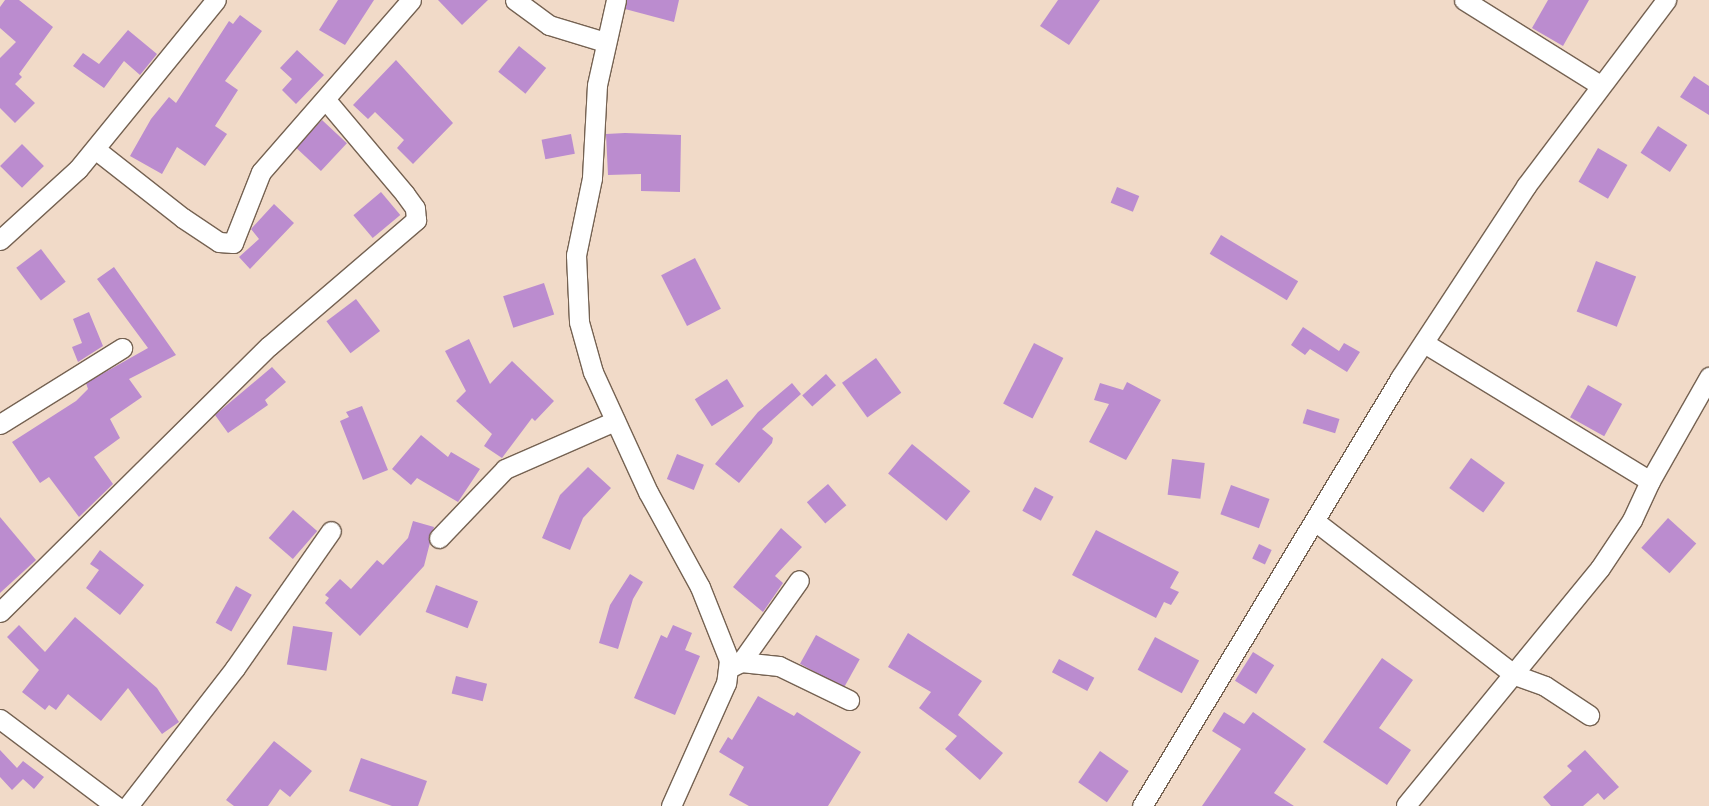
<!DOCTYPE html>
<style>
body{margin:0}
#map{position:relative;width:1709px;height:806px;overflow:hidden;background:#f1dac8;font-family:"Asap Condensed",sans-serif}
div>[style]{position:absolute}
.building>*{inset:0;background:#bb8ccf;transform-origin:0 0}
.roads{filter:drop-shadow(1px 0 #756252) drop-shadow(-1px 0 #756252) drop-shadow(0 1px #756252) drop-shadow(0 -1px #756252)}
.street>*{height:19px;margin:-9.5px;padding:0 9.5px;transform-origin:9.5px;border-radius:9.5px;background:#fff}
span{translate:-50% -50%;white-space:nowrap;text-align:center;line-height:1.15;-webkit-text-stroke:5px #fee7d5;paint-order:stroke}
</style>
<div id="map">
<div class="building">
<i style="clip-path:polygon(5px 0,19px 0,53px 27px,19px 74px,22px 77px,15px 84px,35px 103px,15px 123px,0 108px,0 58px,16px 42px,0 28px,0 7px)"></i>
<i style="clip-path:polygon(338px 0,374px 0,345px 45px,319px 30px)"></i>
<i style="clip-path:polygon(438px 0,488px 0,462px 25px)"></i>
<i style="clip-path:polygon(627px 0,679px 0,674px 22px,625px 9px)"></i>
<i style="clip-path:polygon(1058px 0,1100px 0,1069px 45px,1040px 26px)"></i>
<i style="clip-path:polygon(1548px 0,1589px 0,1563px 46px,1532px 28px)"></i>
<i style="clip-path:polygon(240px 15px,262px 31px,225px 81px,238px 90px,215px 126px,227px 134px,205px 166px,177px 147px,162px 174px,130px 156px,151px 119px,169px 97px,176px 103px,229px 21px,233px 24px)"></i>
<i style="clip-path:polygon(128px 30px,157px 54px,140px 75px,124px 61px,104px 88px,73px 66px,83px 53px,99px 64px)"></i>
<i style="left:519px;top:46px;width:35px;height:33px;rotate:39deg"></i>
<i style="clip-path:polygon(297px 50px,324px 75px,296px 104px,282px 90px,292px 79px,280px 68px)"></i>
<i style="clip-path:polygon(396px 60px,453px 123px,413px 164px,397px 148px,404px 140px,375px 112px,368px 119px,353px 105px)"></i>
<i style="clip-path:polygon(1694px 76px,1709px 86px,1709px 115px,1680px 97px)"></i>
<i style="left:322px;top:120px;width:34px;height:38px;rotate:43deg"></i>
<i style="left:1658px;top:126px;width:35px;height:32px;rotate:33deg"></i>
<i style="clip-path:polygon(625px 133px,681px 135px,680px 192px,641px 191px,641px 174px,608px 175px,606px 134px)"></i>
<i style="left:571px;top:134px;width:20px;height:30px;rotate:79deg"></i>
<i style="left:22px;top:144px;width:31px;height:31px;rotate:45deg"></i>
<i style="left:1598px;top:148px;width:34px;height:39px;rotate:30deg"></i>
<i style="left:1117px;top:187px;width:24px;height:17px;rotate:22deg"></i>
<i style="left:381px;top:192px;width:30px;height:36px;rotate:50deg"></i>
<i style="clip-path:polygon(274px 204px,294px 223px,250px 269px,239px 257px,259px 239px,251px 229px)"></i>
<i style="left:1221px;top:235px;width:90px;height:22px;rotate:31deg"></i>
<i style="left:41px;top:249px;width:41px;height:31px;rotate:53deg"></i>
<i style="left:695px;top:258px;width:57px;height:38px;rotate:63deg"></i>
<i style="left:1596px;top:261px;width:43px;height:54px;rotate:21deg"></i>
<i style="clip-path:polygon(114px 267px,176px 355px,129px 379px,142px 397px,110px 419px,120px 438px,94px 457px,113px 484px,79px 517px,49px 477px,40px 483px,12px 442px,76px 401px,88px 389px,86px 383px,148px 348px,97px 279px)"></i>
<i style="left:544px;top:283px;width:33px;height:43px;rotate:72deg"></i>
<i style="left:356px;top:299px;width:40px;height:37px;rotate:53deg"></i>
<i style="clip-path:polygon(89px 312px,103px 346px,78px 362px,72px 347px,82px 343px,73px 319px)"></i>
<i style="clip-path:polygon(1303px 327px,1339px 351px,1344px 343px,1360px 352px,1347px 372px,1310px 349px,1305px 355px,1291px 345px)"></i>
<i style="clip-path:polygon(469px 339px,490px 384px,512px 361px,554px 401px,535px 421px,532px 418px,502px 458px,484px 446px,492px 434px,456px 401px,466px 391px,445px 351px)"></i>
<i style="left:1034px;top:343px;width:33px;height:68px;rotate:27deg"></i>
<i style="left:876px;top:358px;width:43px;height:42px;rotate:54deg"></i>
<i style="clip-path:polygon(272px 367px,286px 382px,265px 400px,268px 405px,228px 433px,215px 415px)"></i>
<i style="left:826px;top:374px;width:15px;height:32px;rotate:48deg"></i>
<i style="left:727px;top:379px;width:32px;height:38px;rotate:58deg"></i>
<i style="clip-path:polygon(1127px 382px,1161px 400px,1126px 460px,1089px 442px,1109px 404px,1094px 400px,1100px 383px,1123px 390px)"></i>
<i style="clip-path:polygon(792px 383px,801px 394px,762px 429px,773px 438px,772px 443px,739px 483px,715px 464px,758px 412px)"></i>
<i style="left:1588px;top:385px;width:39px;height:37px;rotate:29deg"></i>
<i style="clip-path:polygon(362px 406px,388px 470px,363px 480px,340px 421px,349px 417px,346px 412px)"></i>
<i style="left:1307px;top:409px;width:34px;height:15px;rotate:17deg"></i>
<i style="clip-path:polygon(421px 435px,448px 457px,451px 452px,480px 469px,458px 502px,417px 478px,411px 485px,392px 469px)"></i>
<i style="left:912px;top:444px;width:75px;height:38px;rotate:39deg"></i>
<i style="left:677px;top:454px;width:29px;height:27px;rotate:22deg"></i>
<i style="left:1471px;top:458px;width:42px;height:37px;rotate:36deg"></i>
<i style="left:1172px;top:459px;width:33px;height:36px;rotate:7deg"></i>
<i style="clip-path:polygon(588px 467px,611px 488px,583px 518px,570px 550px,542px 538px,560px 495px)"></i>
<i style="left:828px;top:484px;width:28px;height:28px;rotate:49deg"></i>
<i style="left:1231px;top:485px;width:41px;height:31px;rotate:20deg"></i>
<i style="left:1035px;top:487px;width:21px;height:27px;rotate:28deg"></i>
<i style="left:293px;top:510px;width:32px;height:37px;rotate:41deg"></i>
<i style="clip-path:polygon(0 517px,36px 560px,0 593px)"></i>
<i style="left:1668px;top:518px;width:38px;height:40px;rotate:42deg"></i>
<i style="clip-path:polygon(413px 521px,434px 527px,424px 566px,360px 636px,325px 603px,329px 598px,325px 595px,340px 579px,351px 589px,377px 560px,383px 565px,408px 538px)"></i>
<i style="clip-path:polygon(781px 528px,802px 547px,775px 576px,783px 583px,763px 612px,733px 587px)"></i>
<i style="clip-path:polygon(1096px 530px,1179px 572px,1170px 588px,1179px 592px,1171px 605px,1164px 602px,1156px 618px,1072px 575px)"></i>
<i style="left:1259px;top:544px;width:14px;height:16px;rotate:25deg"></i>
<i style="clip-path:polygon(100px 550px,144px 585px,120px 615px,86px 588px,99px 570px,90px 564px)"></i>
<i style="clip-path:polygon(630px 574px,643px 582px,633px 599px,618px 649px,599px 643px,610px 605px)"></i>
<i style="left:436px;top:585px;width:45px;height:29px;rotate:21deg"></i>
<i style="left:236px;top:586px;width:18px;height:42px;rotate:29deg"></i>
<i style="clip-path:polygon(75px 617px,157px 688px,179px 722px,162px 734px,128px 688px,101px 721px,68px 694px,56px 710px,49px 705px,45px 710px,22px 692px,39px 670px,7px 637px,19px 625px,45px 652px)"></i>
<i style="clip-path:polygon(673px 625px,692px 633px,685px 650px,700px 656px,675px 715px,634px 698px,661px 635px,667px 638px)"></i>
<i style="left:293px;top:626px;width:40px;height:39px;rotate:9deg"></i>
<i style="clip-path:polygon(908px 633px,982px 681px,958px 715px,1003px 753px,980px 780px,945px 749px,957px 736px,919px 708px,931px 692px,888px 667px)"></i>
<i style="left:816px;top:635px;width:50px;height:33px;rotate:29deg"></i>
<i style="left:1155px;top:637px;width:50px;height:37px;rotate:28deg"></i>
<i style="left:1253px;top:652px;width:25px;height:34px;rotate:32deg"></i>
<i style="clip-path:polygon(1382px 658px,1413px 680px,1379px 728px,1411px 750px,1387px 785px,1323px 742px)"></i>
<i style="left:1059px;top:659px;width:40px;height:15px;rotate:28deg"></i>
<i style="left:456px;top:676px;width:32px;height:18px;rotate:14deg"></i>
<i style="clip-path:polygon(758px 696px,794px 716px,797px 712px,861px 752px,828px 806px,749px 806px,729px 795px,744px 767px,719px 752px,728px 737px,732px 740px)"></i>
<i style="clip-path:polygon(1224px 712px,1244px 724px,1253px 712px,1306px 749px,1274px 793px,1294px 806px,1202px 806px,1241px 749px,1212px 731px)"></i>
<i style="clip-path:polygon(274px 741px,312px 771px,290px 797px,280px 789px,268px 806px,234px 806px,226px 800px)"></i>
<i style="clip-path:polygon(0 750px,17px 768px,23px 761px,44px 777px,34px 789px,23px 779px,12px 790px,0 777px)"></i>
<i style="clip-path:polygon(1585px 750px,1619px 787px,1604px 800px,1598px 793px,1583px 806px,1551px 806px,1543px 797px,1572px 771px,1567px 766px)"></i>
<i style="left:1100px;top:751px;width:35px;height:38px;rotate:35deg"></i>
<i style="clip-path:polygon(361px 758px,427px 781px,418px 806px,392px 806px,349px 791px)"></i>
</div>
<div class="roads">
<div class="street">
<i style="left:515px;top:0;width:42px;rotate:36.3deg"></i>
<i style="left:549px;top:25px;width:59px;rotate:16.9deg"></i>
<i style="left:616px;top:0;width:87px;rotate:102.6deg"></i>
<i style="left:597px;top:85px;width:93px;rotate:93.1deg"></i>
<i style="left:592px;top:178px;width:79px;rotate:101.7deg"></i>
<i style="left:576px;top:255px;width:67px;rotate:87.4deg"></i>
<i style="left:579px;top:322px;width:52px;rotate:74.4deg"></i>
<i style="left:593px;top:372px;width:132px;rotate:65.4deg"></i>
<i style="left:648px;top:492px;width:108px;rotate:61.3deg"></i>
<i style="left:700px;top:587px;width:79px;rotate:68.3deg"></i>
<i style="left:729px;top:660px;width:23px;rotate:97deg"></i>
<i style="left:726px;top:683px;width:135px;rotate:114.1deg"></i>
<i style="left:1464px;top:0;width:160px;rotate:32deg"></i>
<i style="left:95px;top:149px;width:112px;rotate:38.1deg"></i>
<i style="left:183px;top:218px;width:43px;rotate:33.7deg"></i>
<i style="left:219px;top:242px;width:14px;rotate:4deg"></i>
<i style="left:233px;top:243px;width:76px;rotate:-68.5deg"></i>
<i style="left:261px;top:172px;width:228px;rotate:-48.9deg"></i>
<i style="left:0;top:240px;width:105px;rotate:-42.3deg"></i>
<i style="left:78px;top:169px;width:218px;rotate:-50.8deg"></i>
<i style="left:0;top:424px;width:144px;rotate:-31.9deg"></i>
<i style="left:1650px;top:481px;width:120px;rotate:-60.4deg"></i>
<i style="left:1316px;top:522px;width:251px;rotate:37.6deg"></i>
<i style="left:1515px;top:675px;width:32px;rotate:20deg"></i>
<i style="left:1545px;top:686px;width:53px;rotate:33.4deg"></i>
<i style="left:439px;top:538px;width:95px;rotate:-46.3deg"></i>
<i style="left:505px;top:469px;width:120px;rotate:-23.6deg"></i>
<i style="left:0;top:612px;width:378px;rotate:-44.7deg"></i>
<i style="left:269px;top:346px;width:194px;rotate:-40.6deg"></i>
<i style="left:416px;top:220px;width:12px;rotate:-95deg"></i>
<i style="left:415px;top:208px;width:17px;rotate:-126deg"></i>
<i style="left:405px;top:194px;width:124px;rotate:-130.1deg"></i>
<i style="left:741px;top:662px;width:38px;rotate:6deg"></i>
<i style="left:779px;top:666px;width:78px;rotate:25.9deg"></i>
<i style="left:733px;top:666px;width:9px;rotate:-27deg"></i>
<i style="left:741px;top:662px;width:100px;rotate:-54.7deg"></i>
<i style="left:0;top:719px;width:145px;rotate:36.9deg"></i>
<i style="left:1406px;top:805px;width:306px;rotate:-50.7deg"></i>
<i style="left:1600px;top:568px;width:58px;rotate:-56.3deg"></i>
<i style="left:1632px;top:520px;width:43px;rotate:-65.2deg"></i>
<i style="left:1650px;top:481px;width:265px;rotate:-148.6deg"></i>
<i style="left:128px;top:806px;width:175px;rotate:-52.2deg"></i>
<i style="left:235px;top:668px;width:167px;rotate:-55deg"></i>
<i style="left:1142px;top:806px;width:500px;rotate:-58.9deg"></i>
<i style="left:1400px;top:378px;width:230px;rotate:-56.7deg"></i>
<i style="left:1526px;top:186px;width:233px;rotate:-53deg"></i>
</div>
</div>
</div>
